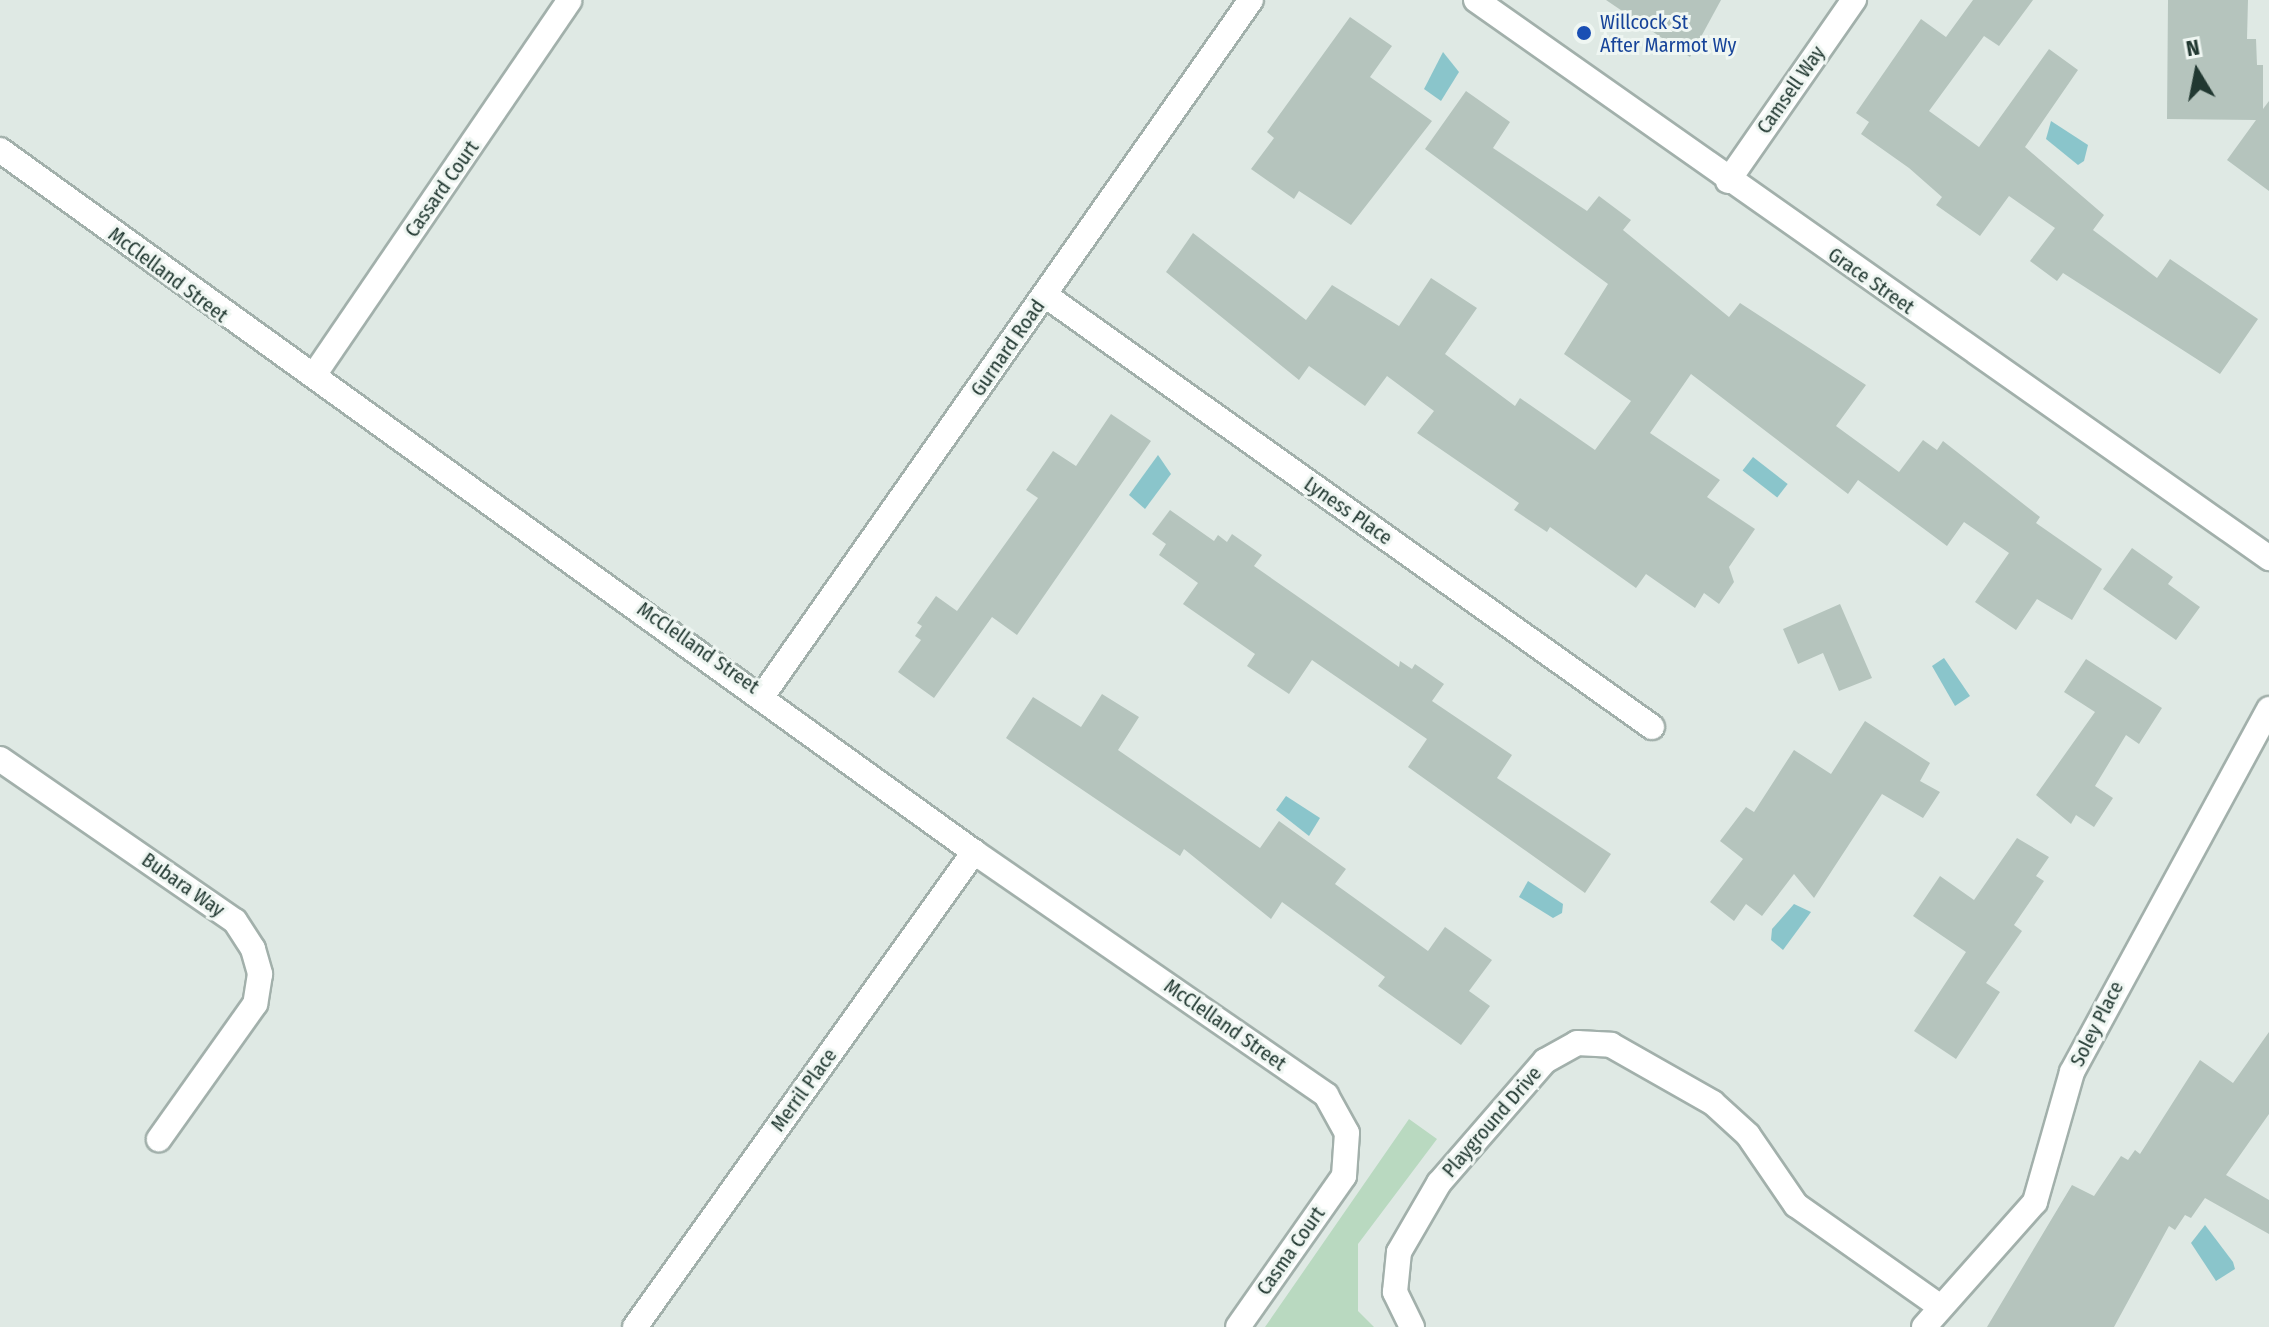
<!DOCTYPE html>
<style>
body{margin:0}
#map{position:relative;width:2269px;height:1327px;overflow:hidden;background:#dfe9e4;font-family:"Fira Sans Condensed",sans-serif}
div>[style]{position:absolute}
.green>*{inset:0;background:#b9d9c0}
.water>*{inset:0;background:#8ac5cb;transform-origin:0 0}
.building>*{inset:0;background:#b5c4bd}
.roads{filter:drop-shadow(2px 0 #a2b0ab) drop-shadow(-2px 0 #a2b0ab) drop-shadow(0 2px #a2b0ab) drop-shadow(0 -2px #a2b0ab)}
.minor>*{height:24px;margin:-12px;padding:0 12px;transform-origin:12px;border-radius:12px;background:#fff}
.dots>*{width:22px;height:22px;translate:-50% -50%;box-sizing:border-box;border:4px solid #eff6f2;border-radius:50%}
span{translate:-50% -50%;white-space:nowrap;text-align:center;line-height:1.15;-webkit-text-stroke:6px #eff6f2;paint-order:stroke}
.transit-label{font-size:20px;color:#164399}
.left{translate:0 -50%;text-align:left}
.street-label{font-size:20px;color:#213831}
.north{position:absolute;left:2157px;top:32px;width:80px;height:80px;-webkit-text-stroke:6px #eff6f2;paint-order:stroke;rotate:350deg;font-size:22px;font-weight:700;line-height:32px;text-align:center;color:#213831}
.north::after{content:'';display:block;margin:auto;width:28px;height:36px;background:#213831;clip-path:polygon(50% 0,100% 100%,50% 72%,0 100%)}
</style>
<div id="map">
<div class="green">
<i style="clip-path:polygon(1409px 1119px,1437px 1139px,1358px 1244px,1358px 1311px,1374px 1327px,1265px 1327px)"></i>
</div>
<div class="water">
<i style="clip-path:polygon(1443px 52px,1459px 72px,1441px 101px,1424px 89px)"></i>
<i style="clip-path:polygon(2051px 121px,2088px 145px,2084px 161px,2078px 165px,2046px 139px)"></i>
<i style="clip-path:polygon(1158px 455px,1171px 474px,1145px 509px,1129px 495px)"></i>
<i style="left:1753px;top:457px;width:44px;height:17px;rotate:38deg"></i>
<i style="clip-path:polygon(1944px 658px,1970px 696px,1955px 706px,1932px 666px)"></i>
<i style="clip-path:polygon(1286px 796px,1320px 818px,1309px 836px,1276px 810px)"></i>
<i style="clip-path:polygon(1528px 881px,1563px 904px,1562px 913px,1553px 918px,1519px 897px)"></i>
<i style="clip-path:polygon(1794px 904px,1811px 912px,1783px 950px,1771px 940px,1772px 929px)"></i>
<i style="clip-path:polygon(2205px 1225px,2233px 1262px,2235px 1269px,2216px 1281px,2191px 1243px)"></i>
</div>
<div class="building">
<i style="clip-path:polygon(1606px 0,1721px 0,1690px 57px)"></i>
<i style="clip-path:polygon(1973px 0,2033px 0,1999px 46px,1984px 36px,1929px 111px,1979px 147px,2049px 49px,2078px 70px,2025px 147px,2104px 215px,2093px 230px,2157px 278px,2170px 259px,2258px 319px,2220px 374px,2063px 273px,2057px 281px,2030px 261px,2055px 228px,2009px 196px,1980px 236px,1936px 205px,1942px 197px,1909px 168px,1861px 134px,1869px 122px,1856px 113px,1921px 19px,1946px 37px)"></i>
<i style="clip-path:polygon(2168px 0,2248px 0,2247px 39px,2256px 39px,2257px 65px,2263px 65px,2263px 109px,2269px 101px,2269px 191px,2227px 160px,2256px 120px,2167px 119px)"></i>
<i style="clip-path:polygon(1350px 17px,1392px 46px,1370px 77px,1432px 121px,1351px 225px,1299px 191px,1294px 199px,1251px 169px,1274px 138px,1267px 132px)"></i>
<i style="clip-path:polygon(1466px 91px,1510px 122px,1493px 148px,1587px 211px,1599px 196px,1631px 220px,1623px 230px,1729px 317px,1740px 303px,1866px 385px,1836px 426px,1899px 472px,1923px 440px,1937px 450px,1943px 441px,2040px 517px,2036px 523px,2102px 569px,2072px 620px,2037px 599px,2016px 630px,1975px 602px,2009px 553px,1964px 522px,1947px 546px,1858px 480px,1848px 494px,1691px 374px,1650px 433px,1720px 480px,1707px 497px,1755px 529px,1729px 567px,1734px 582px,1719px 604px,1704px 593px,1695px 608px,1646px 574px,1636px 588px,1550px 527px,1547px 532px,1514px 510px,1519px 503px,1417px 433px,1434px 411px,1387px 376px,1365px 406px,1309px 366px,1299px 380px,1166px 272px,1193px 233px,1306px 320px,1332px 285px,1399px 326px,1431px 278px,1477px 308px,1445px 354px,1515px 406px,1520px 398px,1595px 450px,1631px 401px,1564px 354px,1608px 284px,1425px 149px)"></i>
<i style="clip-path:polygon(1111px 414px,1151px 441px,1017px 635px,992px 617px,934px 698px,898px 672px,921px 640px,915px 636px,922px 626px,917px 623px,936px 596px,957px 611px,1038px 498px,1026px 490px,1053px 451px,1076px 466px)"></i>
<i style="clip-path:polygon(1170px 510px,1214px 541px,1218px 535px,1227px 542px,1232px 534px,1262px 555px,1254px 566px,1399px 667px,1400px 661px,1412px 669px,1415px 664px,1444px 684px,1432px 701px,1512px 755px,1497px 778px,1611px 854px,1585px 893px,1408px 767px,1427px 739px,1312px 660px,1289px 694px,1247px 666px,1255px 654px,1183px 604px,1198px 583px,1159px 555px,1166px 544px,1152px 534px)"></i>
<i style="clip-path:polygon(2132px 548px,2173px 577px,2168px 584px,2200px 607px,2176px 640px,2103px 589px)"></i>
<i style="clip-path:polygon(1840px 604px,1872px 678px,1839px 691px,1823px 653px,1798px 664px,1783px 629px)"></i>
<i style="clip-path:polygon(2086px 659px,2162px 708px,2139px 744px,2126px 735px,2095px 786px,2113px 798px,2094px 827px,2076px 815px,2071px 824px,2036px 795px,2095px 712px,2064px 692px)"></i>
<i style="clip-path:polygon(1102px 694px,1139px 717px,1118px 750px,1195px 803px,1260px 848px,1279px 821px,1346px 869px,1335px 884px,1428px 951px,1445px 927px,1492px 960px,1469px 991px,1490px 1006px,1461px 1045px,1378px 986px,1385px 977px,1282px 902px,1271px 919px,1184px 849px,1180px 856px,1006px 738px,1033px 697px,1081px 727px)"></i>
<i style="clip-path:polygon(1865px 721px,1930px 763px,1920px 781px,1940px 792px,1923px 818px,1882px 794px,1814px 898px,1794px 874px,1762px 916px,1746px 904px,1734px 921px,1710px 902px,1743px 859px,1720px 841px,1746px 807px,1754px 812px,1794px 750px,1831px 774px)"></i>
<i style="clip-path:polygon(2017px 838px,2049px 857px,2036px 876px,2044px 881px,2014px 925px,2022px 931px,1986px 983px,2000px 992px,1956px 1059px,1914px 1031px,1966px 952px,1913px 916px,1940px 876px,1974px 900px)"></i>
<i style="clip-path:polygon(2269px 1032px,2269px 1114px,2226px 1175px,2269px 1200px,2269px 1234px,2205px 1198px,2191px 1218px,2185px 1215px,2175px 1230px,2169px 1226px,2114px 1327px,1987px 1327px,2072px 1185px,2094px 1196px,2121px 1156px,2128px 1160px,2135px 1150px,2140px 1154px,2200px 1060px,2233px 1083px)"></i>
</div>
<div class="roads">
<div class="minor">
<i style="left:1476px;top:0;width:970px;rotate:35.13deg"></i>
<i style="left:0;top:150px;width:1201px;rotate:35.78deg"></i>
<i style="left:974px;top:852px;width:428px;rotate:34.6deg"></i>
<i style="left:1326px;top:1095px;width:43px;rotate:61.1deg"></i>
<i style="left:1347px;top:1133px;width:43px;rotate:94deg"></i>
<i style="left:1344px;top:1176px;width:184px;rotate:125.1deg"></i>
<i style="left:1728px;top:181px;width:221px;rotate:-55.2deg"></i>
<i style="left:1045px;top:295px;width:745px;rotate:35.44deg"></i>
<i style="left:314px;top:375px;width:453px;rotate:-55.7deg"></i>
<i style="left:763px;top:695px;width:849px;rotate:-54.93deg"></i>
<i style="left:0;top:759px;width:285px;rotate:34.6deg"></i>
<i style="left:235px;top:921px;width:33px;rotate:57deg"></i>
<i style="left:253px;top:949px;width:26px;rotate:74deg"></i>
<i style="left:260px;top:974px;width:30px;rotate:99deg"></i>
<i style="left:255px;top:1004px;width:166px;rotate:125.4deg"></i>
<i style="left:635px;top:1327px;width:584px;rotate:-54.49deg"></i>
<i style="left:1412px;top:1327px;width:39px;rotate:-116deg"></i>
<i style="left:1395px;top:1292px;width:40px;rotate:-84.3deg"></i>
<i style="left:1399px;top:1252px;width:80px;rotate:-59.9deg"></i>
<i style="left:1439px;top:1183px;width:162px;rotate:-49deg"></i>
<i style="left:1545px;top:1061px;width:37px;rotate:-29deg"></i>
<i style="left:1577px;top:1043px;width:34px;rotate:3deg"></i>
<i style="left:1611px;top:1045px;width:117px;rotate:29.6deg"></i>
<i style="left:1713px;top:1103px;width:47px;rotate:42.4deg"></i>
<i style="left:1748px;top:1135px;width:85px;rotate:55.6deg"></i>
<i style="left:1796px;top:1205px;width:174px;rotate:35.2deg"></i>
<i style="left:1924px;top:1327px;width:167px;rotate:-48.4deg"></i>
<i style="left:2035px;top:1202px;width:135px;rotate:-74.1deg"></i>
<i style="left:2072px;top:1072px;width:413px;rotate:-61.5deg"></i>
</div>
</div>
<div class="dots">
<i style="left:1584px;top:33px;background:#1a4fb4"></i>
</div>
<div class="transit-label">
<span class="left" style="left:1600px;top:34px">Willcock St<br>After Marmot Wy</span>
</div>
<div class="street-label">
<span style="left:1791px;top:90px;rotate:-55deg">Camsell Way</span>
<span style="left:442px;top:189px;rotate:-55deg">Cassard Court</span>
<span style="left:168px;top:275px;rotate:37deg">McClelland Street</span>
<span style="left:1871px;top:281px;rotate:35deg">Grace Street</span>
<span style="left:1008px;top:348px;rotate:-55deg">Gurnard Road</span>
<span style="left:1348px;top:511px;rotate:35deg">Lyness Place</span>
<span style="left:698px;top:648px;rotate:35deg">McClelland Street</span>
<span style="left:183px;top:885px;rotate:35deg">Bubara Way</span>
<span style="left:2097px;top:1024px;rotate:-63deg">Soley Place</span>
<span style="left:1225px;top:1025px;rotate:35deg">McClelland Street</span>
<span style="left:804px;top:1090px;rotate:-54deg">Merril Place</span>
<span style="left:1492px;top:1122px;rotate:-49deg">Playground Drive</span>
<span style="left:1291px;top:1251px;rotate:-55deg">Casma Court</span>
</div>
<div class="north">N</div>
</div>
